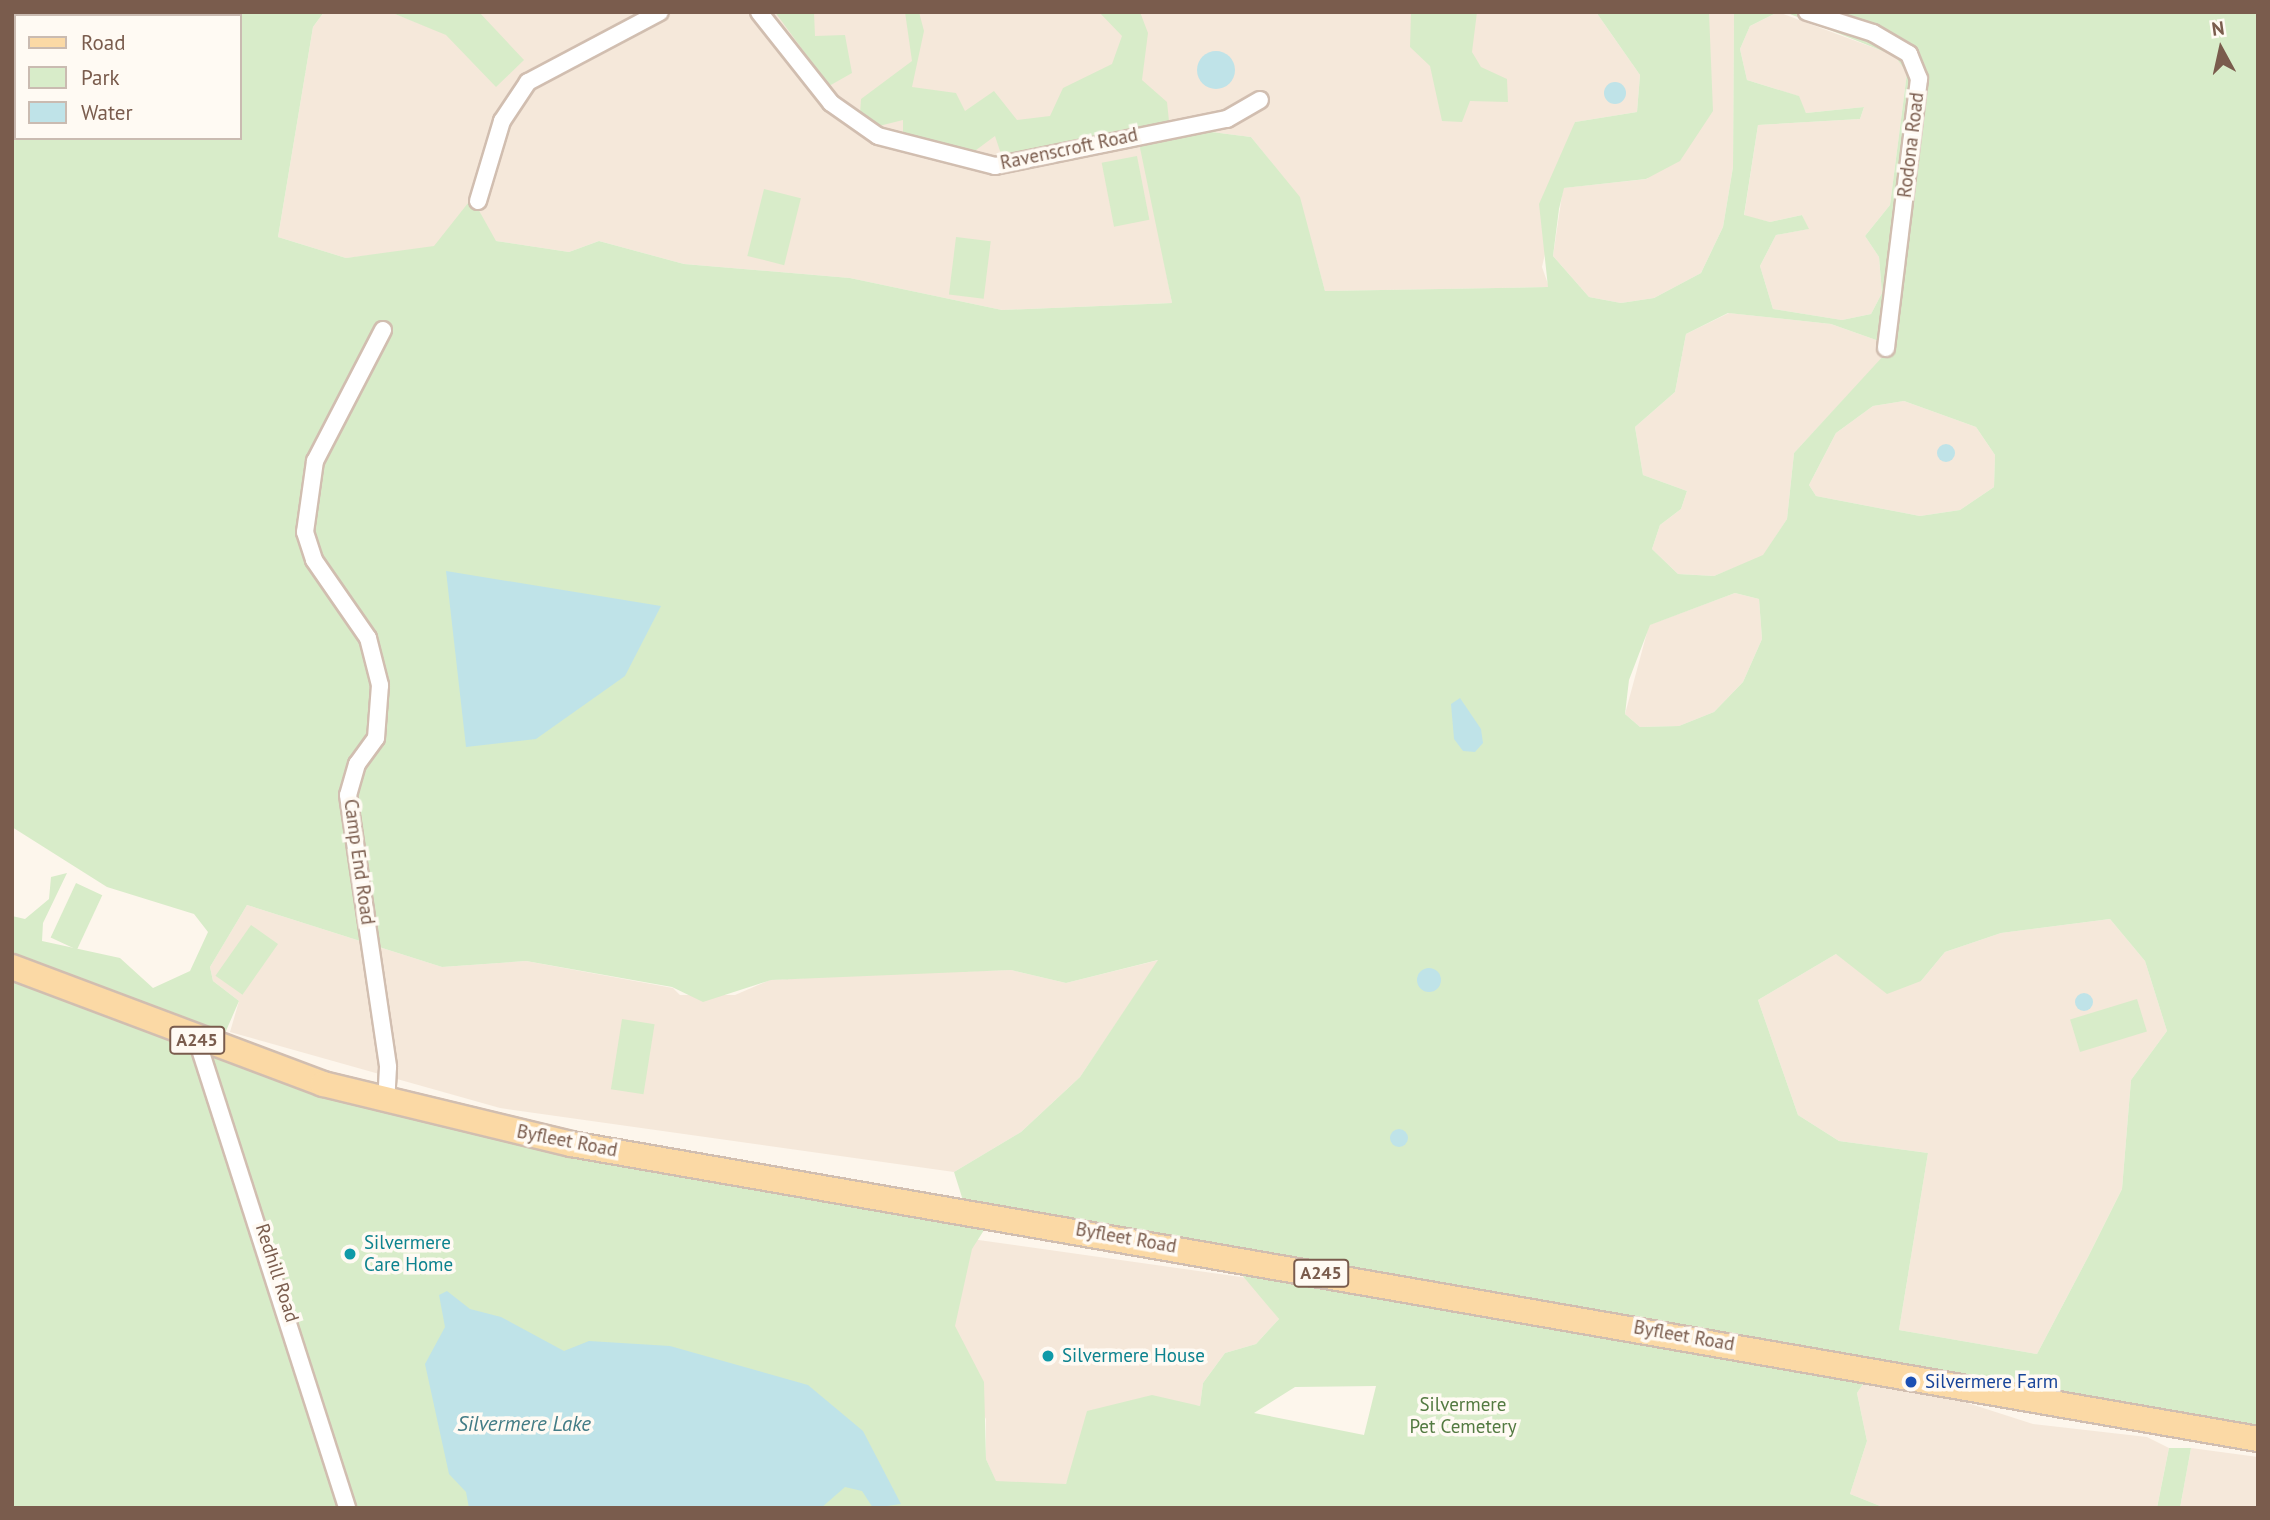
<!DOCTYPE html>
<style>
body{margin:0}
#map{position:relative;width:2270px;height:1520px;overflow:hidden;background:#fdf6ec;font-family:"PT Sans",sans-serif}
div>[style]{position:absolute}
.residential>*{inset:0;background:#f5e8da}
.green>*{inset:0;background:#d8ecc9;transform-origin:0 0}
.water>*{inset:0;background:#bfe3e8}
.round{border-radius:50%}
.roads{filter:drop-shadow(2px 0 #d1beb0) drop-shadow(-2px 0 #d1beb0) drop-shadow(0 2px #d1beb0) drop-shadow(0 -2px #d1beb0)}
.street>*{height:16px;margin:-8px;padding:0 8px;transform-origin:8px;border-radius:8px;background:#fff}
.primary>*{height:24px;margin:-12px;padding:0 12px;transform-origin:12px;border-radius:12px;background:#fbd9a5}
.dots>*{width:19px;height:19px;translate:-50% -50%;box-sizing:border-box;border:4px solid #fffaf3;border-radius:50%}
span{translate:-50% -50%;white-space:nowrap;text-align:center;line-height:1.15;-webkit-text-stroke:7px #fffaf3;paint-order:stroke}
.shield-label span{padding:2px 5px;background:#fffaf3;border:2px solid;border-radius:5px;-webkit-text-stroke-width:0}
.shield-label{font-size:18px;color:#7a5c4d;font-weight:700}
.street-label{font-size:19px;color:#7a5c4d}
.culture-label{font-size:19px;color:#0d838f}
.left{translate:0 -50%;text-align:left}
.transit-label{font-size:19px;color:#164399}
.park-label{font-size:19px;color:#537a41}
.water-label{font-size:21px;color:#437c86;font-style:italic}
.frame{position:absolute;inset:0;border:14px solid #7a5c4d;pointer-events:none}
.legend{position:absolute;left:14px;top:14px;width:228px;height:126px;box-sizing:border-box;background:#fffaf3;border:2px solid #cabbb1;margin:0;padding:9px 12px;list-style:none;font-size:21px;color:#7a5c4d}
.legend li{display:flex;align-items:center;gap:14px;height:35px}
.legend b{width:35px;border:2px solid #cabbb1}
.north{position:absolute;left:2186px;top:14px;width:70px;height:70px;-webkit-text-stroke:5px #fffaf3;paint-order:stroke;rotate:352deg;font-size:19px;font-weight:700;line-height:28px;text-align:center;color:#7a5c4d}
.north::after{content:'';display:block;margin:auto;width:24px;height:32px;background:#7a5c4d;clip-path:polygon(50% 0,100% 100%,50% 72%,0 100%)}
</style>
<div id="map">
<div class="residential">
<i style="clip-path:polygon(324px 12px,390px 12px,446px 34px,470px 12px,1596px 12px,1640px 75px,1637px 112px,1575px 122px,1542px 267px,1549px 287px,1325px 291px,1299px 197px,1251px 137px,1196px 130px,1162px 251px,1172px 303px,1002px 310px,850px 278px,684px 264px,599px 241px,569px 252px,496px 241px,346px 258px,278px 237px,313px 27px)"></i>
<i style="clip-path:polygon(1709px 12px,1734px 12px,1733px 167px,1723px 227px,1701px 273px,1654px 298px,1621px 303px,1589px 297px,1553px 256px,1563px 188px,1647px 179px,1708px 66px)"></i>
<i style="clip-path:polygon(1778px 12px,1896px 56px,1907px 73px,1890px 205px,1865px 236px,1879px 257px,1882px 293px,1871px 314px,1842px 320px,1773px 309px,1760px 266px,1776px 235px,1808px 229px,1802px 215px,1770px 222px,1744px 216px,1758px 125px,1860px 119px,1864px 107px,1806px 113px,1798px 96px,1747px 80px,1740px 49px,1750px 26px)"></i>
<i style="clip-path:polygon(1729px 313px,1831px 324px,1879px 341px,1886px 354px,1794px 453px,1787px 519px,1763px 556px,1714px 576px,1678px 574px,1652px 549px,1660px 525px,1681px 509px,1687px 491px,1643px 475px,1635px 427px,1675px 392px,1686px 334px)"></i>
<i style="clip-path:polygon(1904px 401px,1976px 427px,1995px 455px,1994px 487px,1960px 510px,1920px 516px,1816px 496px,1809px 485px,1836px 433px,1873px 406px)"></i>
<i style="clip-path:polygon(1735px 593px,1759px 599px,1762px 639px,1743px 682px,1714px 712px,1679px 726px,1640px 727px,1625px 714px,1649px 625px)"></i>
<i style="clip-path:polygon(247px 905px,442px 967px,526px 961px,673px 988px,680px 995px,735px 995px,770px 980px,878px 974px,1011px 970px,1066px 983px,1159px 960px,1080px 1077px,1021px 1132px,954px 1172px,500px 1108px,230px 1032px,239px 1001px,213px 981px,210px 967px)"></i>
<i style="clip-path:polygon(2110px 919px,2145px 961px,2167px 1031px,2131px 1080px,2122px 1189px,2088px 1257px,2037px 1354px,1899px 1330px,1928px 1153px,1839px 1141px,1798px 1115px,1758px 1000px,1836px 954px,1921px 981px,1945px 952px,2001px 933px)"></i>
<i style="clip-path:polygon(964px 1238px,1248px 1278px,1279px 1319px,1256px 1344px,1225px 1353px,1203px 1383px,1200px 1406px,1145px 1399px,1084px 1435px,1066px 1484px,1047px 1489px,996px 1482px,986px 1459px,986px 1419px,960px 1378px,949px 1339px)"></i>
<i style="clip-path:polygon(1871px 1372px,2033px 1424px,2147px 1437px,2169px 1448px,2157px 1508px,1885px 1508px,1850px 1494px,1867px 1441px,1857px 1393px)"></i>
<i style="clip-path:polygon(2191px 1448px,2258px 1457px,2258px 1508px,2180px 1508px)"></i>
</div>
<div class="green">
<i style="clip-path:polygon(evenodd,12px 12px,324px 12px,313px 27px,278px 237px,346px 258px,434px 246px,472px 198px,496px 241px,569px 252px,599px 241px,684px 264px,850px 278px,1002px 310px,1172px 303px,1139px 143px,1196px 130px,1251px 137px,1300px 197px,1325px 291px,1548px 287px,1539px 204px,1575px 122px,1637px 112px,1640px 75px,1596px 12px,1709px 12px,1713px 111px,1680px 161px,1646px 179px,1564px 188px,1559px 209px,1553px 256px,1589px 297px,1621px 303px,1654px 298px,1701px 273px,1723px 227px,1733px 167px,1734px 12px,1778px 12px,1750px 26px,1740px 49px,1747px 80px,1799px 96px,1806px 113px,1864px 107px,1860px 119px,1758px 125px,1744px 215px,1770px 222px,1802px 215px,1809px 229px,1776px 235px,1760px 266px,1773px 309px,1842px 320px,1871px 314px,1882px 293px,1879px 257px,1865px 236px,1890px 205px,1907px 73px,1895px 56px,1785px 12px,2258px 12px,2258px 1428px,1871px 1372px,1857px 1393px,1867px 1441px,1850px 1494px,1885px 1508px,12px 1508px,12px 916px,25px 919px,49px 899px,51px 877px,67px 873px,43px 923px,42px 941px,120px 958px,153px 988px,190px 971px,208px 932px,194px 914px,107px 887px,12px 827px,12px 12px,16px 16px,240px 16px,240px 138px,16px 138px,16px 16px,12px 12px,1728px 313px,1831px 324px,1879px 341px,1885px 354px,1794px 453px,1787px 519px,1763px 555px,1714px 576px,1678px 574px,1652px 549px,1660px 525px,1681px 509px,1687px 491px,1643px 475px,1635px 427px,1675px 392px,1686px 334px,1728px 313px,12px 12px,1904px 401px,1976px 427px,1995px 455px,1994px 487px,1960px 510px,1920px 516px,1816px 496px,1809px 485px,1836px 433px,1873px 406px,1904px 401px,12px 12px,1735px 593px,1759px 599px,1762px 639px,1743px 682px,1714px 712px,1679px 726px,1640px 727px,1625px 714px,1629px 680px,1650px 625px,1735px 593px,12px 12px,247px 905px,442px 967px,526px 961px,672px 987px,703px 1002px,771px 980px,1011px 970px,1066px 983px,1158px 960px,1080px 1077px,1021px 1132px,954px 1172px,966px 1210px,324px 1084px,219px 1047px,239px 1001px,213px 981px,210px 967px,247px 905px,12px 12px,2110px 919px,2145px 961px,2167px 1031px,2131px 1080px,2122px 1189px,2088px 1257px,2037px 1354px,1899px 1330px,1928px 1153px,1839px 1141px,1798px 1115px,1758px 1000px,1836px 954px,1887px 994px,1921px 981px,1945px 952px,2001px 933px,2110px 919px,12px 12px,986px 1227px,1226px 1256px,1279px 1319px,1256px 1344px,1225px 1353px,1203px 1383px,1200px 1406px,1152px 1395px,1087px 1411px,1066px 1484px,996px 1481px,986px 1459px,984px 1382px,955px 1326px,972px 1249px,986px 1227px,12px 12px,1376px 1386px,1364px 1435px,1254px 1413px,1295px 1387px,1376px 1386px)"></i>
<i style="clip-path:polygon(390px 12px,479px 12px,524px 60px,496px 87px,446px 35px)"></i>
<i style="clip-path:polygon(775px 12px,814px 12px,815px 36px,845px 35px,852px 73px,829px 86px)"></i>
<i style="clip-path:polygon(905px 12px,919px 12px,924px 31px,912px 87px,956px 93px,965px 111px,994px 91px,1017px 120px,1050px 116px,1063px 88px,1112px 64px,1122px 36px,1099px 12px,1140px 12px,1148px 33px,1142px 80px,1167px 102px,1169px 121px,1003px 160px,995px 136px,972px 153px,903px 134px,903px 120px,879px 126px,860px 114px,861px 99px,912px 61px)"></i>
<i style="clip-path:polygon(1411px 12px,1477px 12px,1472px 52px,1481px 67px,1507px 79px,1508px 102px,1470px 101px,1462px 122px,1442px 121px,1430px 66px,1410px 47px)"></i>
<i style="left:1137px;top:156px;width:65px;height:36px;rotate:79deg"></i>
<i style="left:764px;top:189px;width:38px;height:69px;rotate:14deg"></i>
<i style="left:956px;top:237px;width:35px;height:58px;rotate:7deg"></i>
<i style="left:76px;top:883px;width:29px;height:60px;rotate:25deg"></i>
<i style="left:251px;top:925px;width:33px;height:62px;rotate:35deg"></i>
<i style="left:2137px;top:999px;width:34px;height:70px;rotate:73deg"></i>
<i style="left:622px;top:1019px;width:33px;height:71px;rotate:9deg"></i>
<i style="clip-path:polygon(2169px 1448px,2191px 1448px,2180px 1508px,2157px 1508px)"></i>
</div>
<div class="water">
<i class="round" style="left:1197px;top:51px;width:38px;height:38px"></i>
<i class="round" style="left:1604px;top:82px;width:22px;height:22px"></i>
<i class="round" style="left:1937px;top:444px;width:18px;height:18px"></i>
<i style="clip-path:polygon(446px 571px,661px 606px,625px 676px,536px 739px,466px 747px)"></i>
<i style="clip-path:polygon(1460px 698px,1481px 729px,1483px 743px,1475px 752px,1463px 751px,1454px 739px,1451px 704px)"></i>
<i class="round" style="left:1417px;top:968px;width:24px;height:24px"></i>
<i class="round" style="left:2075px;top:993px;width:18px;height:18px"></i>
<i class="round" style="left:1390px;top:1129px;width:18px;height:18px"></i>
<i style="clip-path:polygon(447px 1291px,470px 1309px,501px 1317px,564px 1351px,589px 1341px,670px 1346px,808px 1385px,863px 1431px,901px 1504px,873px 1508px,862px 1491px,845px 1487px,821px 1508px,469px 1508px,466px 1492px,449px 1474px,425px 1364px,445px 1327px,439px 1295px)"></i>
</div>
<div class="roads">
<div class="street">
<i style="left:759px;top:12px;width:116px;rotate:51.6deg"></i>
<i style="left:831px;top:103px;width:57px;rotate:35.1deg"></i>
<i style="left:878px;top:136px;width:121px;rotate:14.4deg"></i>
<i style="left:995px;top:166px;width:237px;rotate:-11.5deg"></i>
<i style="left:1227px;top:119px;width:38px;rotate:-30deg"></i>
<i style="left:1807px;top:12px;width:69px;rotate:17.7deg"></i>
<i style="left:1873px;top:33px;width:42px;rotate:30.3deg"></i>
<i style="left:1909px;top:54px;width:27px;rotate:68deg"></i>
<i style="left:1919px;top:79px;width:271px;rotate:97deg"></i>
<i style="left:478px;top:201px;width:84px;rotate:-73.3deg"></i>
<i style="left:502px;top:121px;width:47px;rotate:-56.3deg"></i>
<i style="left:528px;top:82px;width:149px;rotate:-27.9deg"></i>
<i style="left:383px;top:330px;width:148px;rotate:117.4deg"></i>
<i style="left:315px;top:461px;width:72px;rotate:98deg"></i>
<i style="left:305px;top:532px;width:29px;rotate:72deg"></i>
<i style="left:314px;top:560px;width:95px;rotate:55.3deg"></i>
<i style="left:368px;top:638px;width:49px;rotate:75.7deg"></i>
<i style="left:380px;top:685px;width:53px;rotate:94.3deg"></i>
<i style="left:376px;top:738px;width:32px;rotate:126deg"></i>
<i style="left:357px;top:764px;width:32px;rotate:106deg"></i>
<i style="left:348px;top:795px;width:275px;rotate:81.6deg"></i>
<i style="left:388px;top:1067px;width:35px;rotate:93deg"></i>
<i style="left:197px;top:1040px;width:491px;rotate:72.2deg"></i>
</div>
<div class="primary">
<i style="left:12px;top:967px;width:332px;rotate:20.6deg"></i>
<i style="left:323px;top:1084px;width:255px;rotate:13.6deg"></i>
<i style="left:571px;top:1144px;width:1713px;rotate:9.92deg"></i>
</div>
</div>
<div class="dots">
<i style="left:350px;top:1254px;background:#0f9aa8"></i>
<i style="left:1048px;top:1356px;background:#0f9aa8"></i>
<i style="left:1911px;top:1382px;background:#1a4fb4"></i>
</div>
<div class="shield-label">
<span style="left:197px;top:1040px">A245</span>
<span style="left:1321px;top:1273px">A245</span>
</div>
<div class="street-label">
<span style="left:1911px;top:145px;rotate:-83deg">Rodona Road</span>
<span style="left:1069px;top:149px;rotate:-12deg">Ravenscroft Road</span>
<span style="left:359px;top:862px;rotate:82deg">Camp End Road</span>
<span style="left:567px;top:1141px;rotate:11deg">Byfleet Road</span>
<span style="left:1126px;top:1238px;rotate:10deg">Byfleet Road</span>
<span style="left:277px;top:1273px;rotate:72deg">Redhill Road</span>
<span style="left:1684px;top:1336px;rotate:10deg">Byfleet Road</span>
</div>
<div class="culture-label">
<span class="left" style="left:364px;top:1254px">Silvermere<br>Care Home</span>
<span class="left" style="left:1062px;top:1356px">Silvermere House</span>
</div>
<div class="transit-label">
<span class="left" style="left:1925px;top:1382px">Silvermere Farm</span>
</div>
<div class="park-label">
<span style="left:1463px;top:1416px">Silvermere<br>Pet Cemetery</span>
</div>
<div class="water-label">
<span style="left:524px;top:1424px">Silvermere Lake</span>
</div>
<div class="frame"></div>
<ul class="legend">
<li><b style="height:9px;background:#fbd9a5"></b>Road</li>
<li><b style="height:19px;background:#d8ecc9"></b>Park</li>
<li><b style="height:19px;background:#bfe3e8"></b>Water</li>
</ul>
<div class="north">N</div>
</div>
